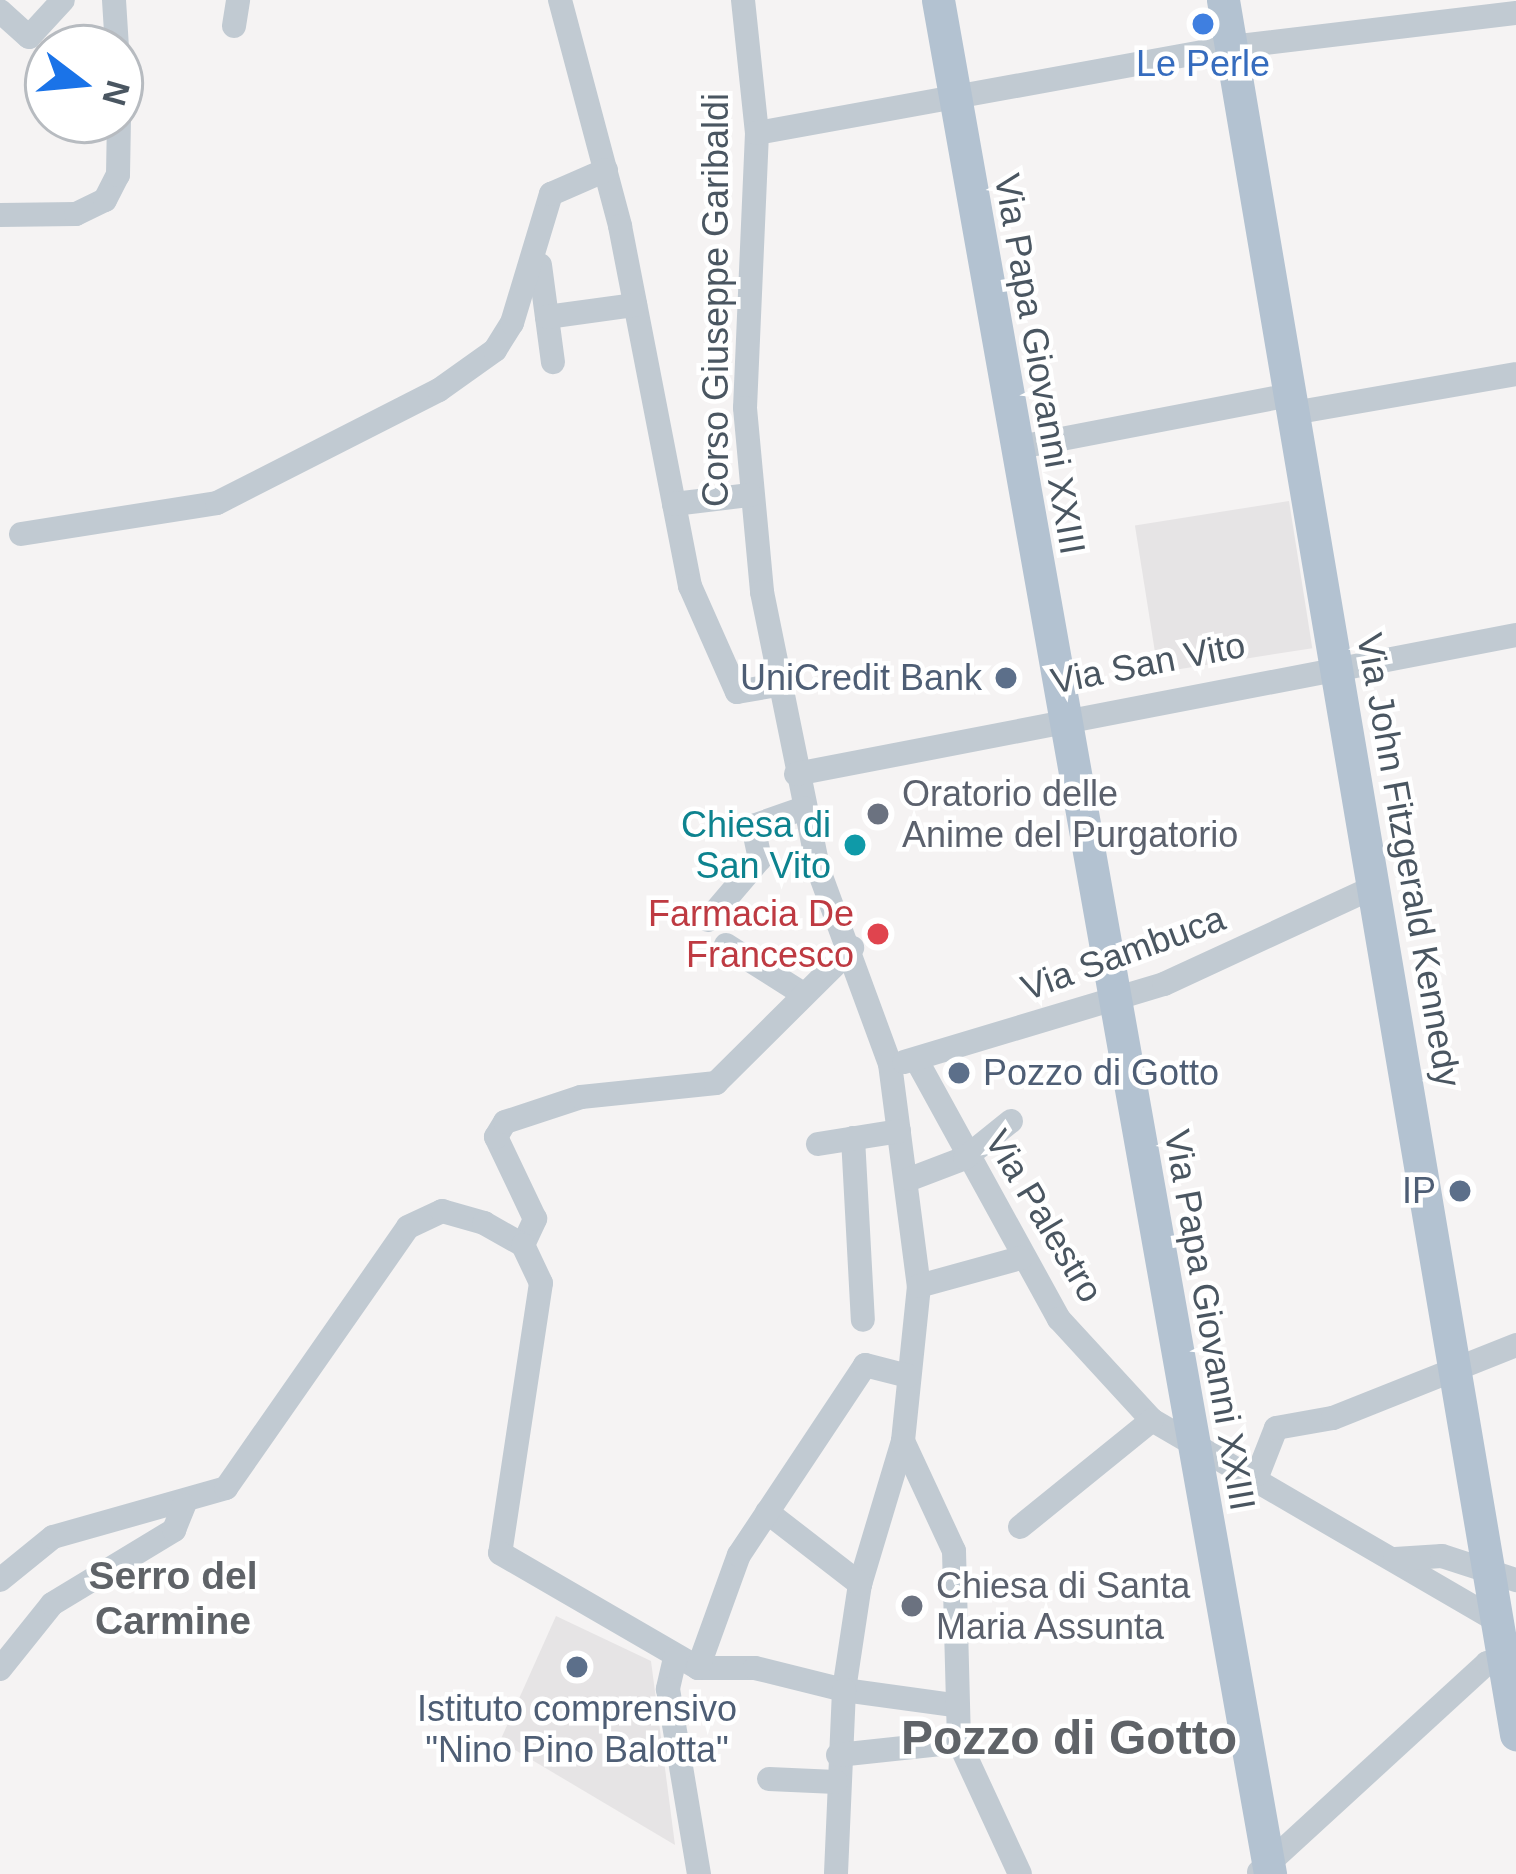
<!DOCTYPE html>
<style>
body{margin:0}
#map{position:relative;width:1516px;height:1874px;overflow:hidden;background:#f5f3f3;font-family:Arial,sans-serif}
div>[style]{position:absolute}
.education>*{inset:0;background:#e6e4e5;transform-origin:0 0}
.minor>*{height:24px;margin:-12px;padding:0 12px;transform-origin:12px;border-radius:12px;background:#c1cad2}
.major>*{height:33px;margin:-16.5px;padding:0 16.5px;transform-origin:16.5px;border-radius:16.5px;background:#b3c2d1}
.dots>*{width:33px;height:33px;translate:-50% -50%;box-sizing:border-box;border:6px solid #fff;border-radius:50%}
span{translate:-50% -50%;white-space:nowrap;text-align:center;line-height:1.15;-webkit-text-stroke:9px #fff;paint-order:stroke}
.shop-label{font-size:36px;color:#366cbe}
.street-label{font-size:36px;color:#4a5661}
.service-label{font-size:36px;color:#4e5e75}
.right{translate:-100% -50%;text-align:right}
.left{translate:0 -50%;text-align:left}
.worship-label{font-size:36px;color:#5b616d}
.culture-label{font-size:36px;color:#0d838f}
.health-label{font-size:36px;color:#be3a42}
.neighbourhood-label{font-size:39px;color:#5f6368;font-weight:700}
.district-label{font-size:48px;color:#5f6368;font-weight:700}
.north{position:absolute;left:24px;top:24px;width:120px;height:120px;box-sizing:border-box;background:#fff;border:3px solid #b7bbc0;border-radius:50%;rotate:106deg;font-size:33px;font-weight:700;line-height:48px;text-align:center;color:#4a5661}
.north::after{content:'';display:block;margin:auto;width:42px;height:54px;background:#1a73e8;clip-path:polygon(50% 0,100% 100%,50% 72%,0 100%)}
</style>
<div id="map">
<div class="education">
<i style="left:1289px;top:501px;width:149px;height:156px;rotate:81deg"></i>
<i style="clip-path:polygon(556px 1616px,651px 1661px,675px 1845px,500px 1741px)"></i>
</div>
<div class="minor">
<i style="left:114px;top:0;width:48px;rotate:86.4deg"></i>
<i style="left:560px;top:0;width:234px;rotate:75.1deg"></i>
<i style="left:620px;top:226px;width:367px;rotate:79deg"></i>
<i style="left:690px;top:586px;width:116px;rotate:66.1deg"></i>
<i style="left:737px;top:692px;width:41px;rotate:-9.9deg"></i>
<i style="left:743px;top:0;width:134px;rotate:84deg"></i>
<i style="left:757px;top:133px;width:275px;rotate:92.5deg"></i>
<i style="left:745px;top:408px;width:185px;rotate:84.7deg"></i>
<i style="left:762px;top:592px;width:285px;rotate:78.5deg"></i>
<i style="left:819px;top:871px;width:206px;rotate:69.8deg"></i>
<i style="left:890px;top:1064px;width:224px;rotate:82.6deg"></i>
<i style="left:919px;top:1286px;width:156px;rotate:95.9deg"></i>
<i style="left:903px;top:1441px;width:149px;rotate:106.7deg"></i>
<i style="left:860px;top:1584px;width:107px;rotate:98.6deg"></i>
<i style="left:844px;top:1690px;width:111px;rotate:7.8deg"></i>
<i style="left:0;top:11px;width:39px;rotate:42deg"></i>
<i style="left:29px;top:37px;width:50px;rotate:-47.4deg"></i>
<i style="left:234px;top:26px;width:26px;rotate:-81deg"></i>
<i style="left:757px;top:133px;width:482px;rotate:-10.3deg"></i>
<i style="left:1231px;top:47px;width:287px;rotate:-6.8deg"></i>
<i style="left:0;top:215px;width:76px;rotate:-0.8deg"></i>
<i style="left:76px;top:214px;width:32px;rotate:-26deg"></i>
<i style="left:105px;top:200px;width:28px;rotate:-63deg"></i>
<i style="left:118px;top:175px;width:55px;rotate:-89deg"></i>
<i style="left:540px;top:265px;width:98px;rotate:82.4deg"></i>
<i style="left:547px;top:317px;width:89px;rotate:-7.8deg"></i>
<i style="left:1293px;top:413px;width:226px;rotate:-9.9deg"></i>
<i style="left:1015px;top:448px;width:280px;rotate:-10.9deg"></i>
<i style="left:674px;top:504px;width:77px;rotate:-6.8deg"></i>
<i style="left:21px;top:534px;width:198px;rotate:-9deg"></i>
<i style="left:217px;top:503px;width:249px;rotate:-27deg"></i>
<i style="left:439px;top:390px;width:69px;rotate:-35.5deg"></i>
<i style="left:495px;top:350px;width:32px;rotate:-58deg"></i>
<i style="left:512px;top:323px;width:135px;rotate:-73.2deg"></i>
<i style="left:551px;top:194px;width:60px;rotate:-23.6deg"></i>
<i style="left:796px;top:774px;width:733px;rotate:-10.93deg"></i>
<i style="left:708px;top:920px;width:80px;rotate:-49.6deg"></i>
<i style="left:760px;top:859px;width:34px;rotate:-102deg"></i>
<i style="left:753px;top:826px;width:54px;rotate:-19.4deg"></i>
<i style="left:726px;top:945px;width:88px;rotate:32.4deg"></i>
<i style="left:916px;top:1059px;width:297px;rotate:61.2deg"></i>
<i style="left:1059px;top:1319px;width:137px;rotate:47.4deg"></i>
<i style="left:1152px;top:1420px;width:399px;rotate:30.2deg"></i>
<i style="left:904px;top:1062px;width:271px;rotate:-16.7deg"></i>
<i style="left:1164px;top:984px;width:231px;rotate:-24.8deg"></i>
<i style="left:853px;top:1138px;width:182px;rotate:86.9deg"></i>
<i style="left:818px;top:1144px;width:82px;rotate:-9.1deg"></i>
<i style="left:910px;top:1179px;width:59px;rotate:-20.9deg"></i>
<i style="left:965px;top:1158px;width:59px;rotate:-38.8deg"></i>
<i style="left:523px;top:1245px;width:29px;rotate:-65deg"></i>
<i style="left:535px;top:1219px;width:91px;rotate:-115.4deg"></i>
<i style="left:496px;top:1137px;width:17px;rotate:-59deg"></i>
<i style="left:505px;top:1122px;width:80px;rotate:-18.2deg"></i>
<i style="left:581px;top:1097px;width:136px;rotate:-5.9deg"></i>
<i style="left:716px;top:1083px;width:192px;rotate:-44.8deg"></i>
<i style="left:919px;top:1286px;width:106px;rotate:-15.4deg"></i>
<i style="left:903px;top:1441px;width:121px;rotate:65.1deg"></i>
<i style="left:954px;top:1551px;width:191px;rotate:88.5deg"></i>
<i style="left:959px;top:1742px;width:145px;rotate:65.2deg"></i>
<i style="left:1258px;top:1474px;width:49px;rotate:-68.6deg"></i>
<i style="left:1276px;top:1428px;width:58px;rotate:-10deg"></i>
<i style="left:1333px;top:1418px;width:197px;rotate:-21.7deg"></i>
<i style="left:767px;top:1512px;width:118px;rotate:37.7deg"></i>
<i style="left:1020px;top:1527px;width:170px;rotate:-39deg"></i>
<i style="left:1395px;top:1559px;width:47px;rotate:-3.7deg"></i>
<i style="left:1442px;top:1556px;width:78px;rotate:18deg"></i>
<i style="left:0;top:1580px;width:68px;rotate:-39.1deg"></i>
<i style="left:53px;top:1537px;width:180px;rotate:-15.8deg"></i>
<i style="left:226px;top:1488px;width:318px;rotate:-55.1deg"></i>
<i style="left:408px;top:1227px;width:38px;rotate:-25deg"></i>
<i style="left:442px;top:1211px;width:44px;rotate:15.9deg"></i>
<i style="left:484px;top:1223px;width:45px;rotate:29.4deg"></i>
<i style="left:523px;top:1245px;width:42px;rotate:64.7deg"></i>
<i style="left:541px;top:1283px;width:273px;rotate:98.6deg"></i>
<i style="left:500px;top:1553px;width:229px;rotate:30.1deg"></i>
<i style="left:698px;top:1668px;width:57px"></i>
<i style="left:755px;top:1668px;width:92px;rotate:13.9deg"></i>
<i style="left:844px;top:1690px;width:184px;rotate:92.5deg"></i>
<i style="left:675px;top:1658px;width:32px;rotate:103deg"></i>
<i style="left:668px;top:1689px;width:188px;rotate:80.5deg"></i>
<i style="left:698px;top:1668px;width:120px;rotate:-70.1deg"></i>
<i style="left:739px;top:1555px;width:228px;rotate:-56.4deg"></i>
<i style="left:865px;top:1365px;width:44px;rotate:14.3deg"></i>
<i style="left:0;top:1669px;width:83px;rotate:-51.3deg"></i>
<i style="left:52px;top:1604px;width:143px;rotate:-31.2deg"></i>
<i style="left:174px;top:1530px;width:27px;rotate:-68deg"></i>
<i style="left:838px;top:1755px;width:122px;rotate:-6.1deg"></i>
<i style="left:769px;top:1779px;width:67px;rotate:2.6deg"></i>
<i style="left:1259px;top:1872px;width:309px;rotate:-42.5deg"></i>
<i style="left:1487px;top:1663px;width:30px;rotate:-12deg"></i>
</div>
<div class="major">
<i style="left:938px;top:0;width:1903px;rotate:79.95deg"></i>
<i style="left:1223px;top:0;width:1759px;rotate:80.41deg"></i>
</div>
<div class="dots">
<i style="left:1203px;top:24px;background:#3f7fe0"></i>
<i style="left:1006px;top:678px;background:#5c6f8a"></i>
<i style="left:878px;top:814px;background:#6b7280"></i>
<i style="left:855px;top:845px;background:#0f9aa8"></i>
<i style="left:878px;top:934px;background:#e0444e"></i>
<i style="left:959px;top:1073px;background:#5c6f8a"></i>
<i style="left:1460px;top:1191px;background:#5c6f8a"></i>
<i style="left:912px;top:1606px;background:#6b7280"></i>
<i style="left:577px;top:1667px;background:#5c6f8a"></i>
</div>
<div class="shop-label">
<span style="left:1203px;top:64px">Le Perle</span>
</div>
<div class="street-label">
<span style="left:716px;top:300px;rotate:-90deg">Corso Giuseppe Garibaldi</span>
<span style="left:1040px;top:364px;rotate:80deg">Via Papa Giovanni XXIII</span>
<span style="left:1148px;top:663px;rotate:-11deg">Via San Vito</span>
<span style="left:1409px;top:860px;rotate:80deg">Via John Fitzgerald Kennedy</span>
<span style="left:1123px;top:953px;rotate:-20deg">Via Sambuca</span>
<span style="left:1044px;top:1216px;rotate:59deg">Via Palestro</span>
<span style="left:1210px;top:1320px;rotate:80deg">Via Papa Giovanni XXIII</span>
</div>
<div class="service-label">
<span class="right" style="left:982px;top:678px">UniCredit Bank</span>
<span class="left" style="left:983px;top:1073px">Pozzo di Gotto</span>
<span class="right" style="left:1436px;top:1191px">IP</span>
<span style="left:577px;top:1729px">Istituto comprensivo<br>"Nino Pino Balotta"</span>
</div>
<div class="worship-label">
<span class="left" style="left:902px;top:814px">Oratorio delle<br>Anime del Purgatorio</span>
<span class="left" style="left:936px;top:1606px">Chiesa di Santa<br>Maria Assunta</span>
</div>
<div class="culture-label">
<span class="right" style="left:831px;top:845px">Chiesa di<br>San Vito</span>
</div>
<div class="health-label">
<span class="right" style="left:854px;top:934px">Farmacia De<br>Francesco</span>
</div>
<div class="neighbourhood-label">
<span style="left:173px;top:1599px">Serro del<br>Carmine</span>
</div>
<div class="district-label">
<span style="left:1069px;top:1738px">Pozzo di Gotto</span>
</div>
<div class="north">N</div>
</div>
